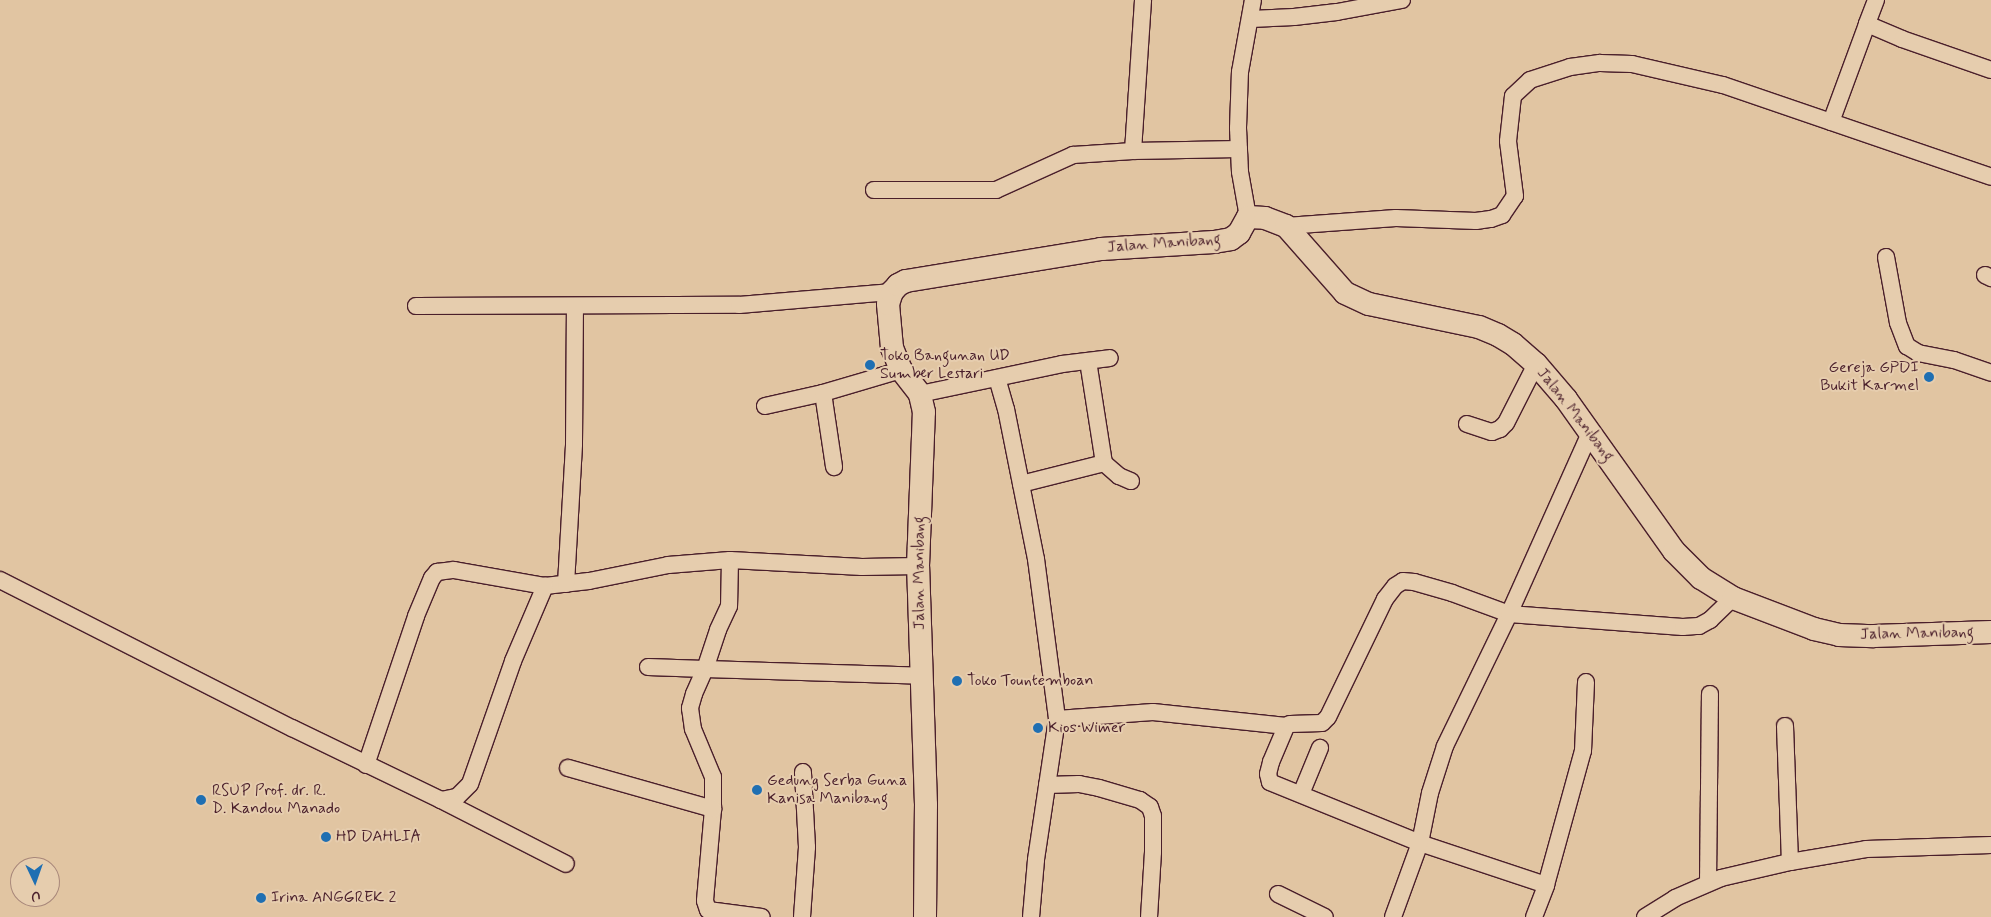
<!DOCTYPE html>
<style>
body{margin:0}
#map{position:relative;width:1991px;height:917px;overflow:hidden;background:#e1c5a2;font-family:Mynerve,sans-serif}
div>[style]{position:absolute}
.roads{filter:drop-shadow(1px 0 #4a1f2b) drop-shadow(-1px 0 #4a1f2b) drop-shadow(0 1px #4a1f2b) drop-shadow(0 -1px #4a1f2b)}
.street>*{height:16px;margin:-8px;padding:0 8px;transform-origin:8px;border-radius:8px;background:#e6cdae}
.secondary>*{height:22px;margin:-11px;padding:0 11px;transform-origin:11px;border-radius:11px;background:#e6cdae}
.dots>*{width:14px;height:14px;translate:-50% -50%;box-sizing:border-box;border:2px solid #e6cdae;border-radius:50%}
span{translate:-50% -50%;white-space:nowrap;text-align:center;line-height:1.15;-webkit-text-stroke:4px #e6cdae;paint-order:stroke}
.street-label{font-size:16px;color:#4a1f2b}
.poi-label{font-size:16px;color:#4a1f2b}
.left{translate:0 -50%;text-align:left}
.right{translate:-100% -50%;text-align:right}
.north{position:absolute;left:10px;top:857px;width:50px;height:50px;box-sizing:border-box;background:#e6cdae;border:1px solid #a8877a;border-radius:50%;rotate:177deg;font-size:14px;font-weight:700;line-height:20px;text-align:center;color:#4a1f2b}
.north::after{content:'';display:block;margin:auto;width:18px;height:22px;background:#1f6fb2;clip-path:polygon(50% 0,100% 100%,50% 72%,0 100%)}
</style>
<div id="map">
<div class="roads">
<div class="street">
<i style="left:1876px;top:0;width:26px;rotate:111deg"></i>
<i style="left:1867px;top:24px;width:38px;rotate:23deg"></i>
<i style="left:1902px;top:39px;width:94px;rotate:19.2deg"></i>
<i style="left:1251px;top:19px;width:43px;rotate:-2.7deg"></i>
<i style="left:1294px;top:17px;width:43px;rotate:-6.6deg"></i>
<i style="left:1337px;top:12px;width:66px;rotate:-10.5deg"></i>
<i style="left:1831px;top:122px;width:104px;rotate:-69.8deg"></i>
<i style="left:1133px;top:151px;width:151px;rotate:-86.2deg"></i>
<i style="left:874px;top:190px;width:122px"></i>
<i style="left:996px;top:190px;width:85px;rotate:-24.4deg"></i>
<i style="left:1073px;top:155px;width:60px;rotate:-3.8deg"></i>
<i style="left:1133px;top:151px;width:106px;rotate:-1.1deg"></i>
<i style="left:1248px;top:217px;width:46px;rotate:-100.1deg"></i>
<i style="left:1240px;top:172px;width:44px;rotate:-92.6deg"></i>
<i style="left:1238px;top:128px;width:56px;rotate:-88deg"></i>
<i style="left:1240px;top:72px;width:73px;rotate:-79.8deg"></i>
<i style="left:1286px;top:226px;width:110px;rotate:-4.2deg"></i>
<i style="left:1396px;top:218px;width:80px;rotate:2.1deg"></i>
<i style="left:1476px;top:221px;width:15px;rotate:-8deg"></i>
<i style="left:1491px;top:219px;width:12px;rotate:-20deg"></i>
<i style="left:1502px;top:215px;width:23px;rotate:-56deg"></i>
<i style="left:1515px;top:196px;width:55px;rotate:-97.3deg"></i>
<i style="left:1508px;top:141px;width:45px;rotate:-83.7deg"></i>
<i style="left:1513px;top:96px;width:23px;rotate:-43deg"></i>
<i style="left:1530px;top:80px;width:42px;rotate:-18deg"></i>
<i style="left:1570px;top:67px;width:30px;rotate:-8deg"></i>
<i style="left:1600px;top:63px;width:32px;rotate:2deg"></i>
<i style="left:1632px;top:64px;width:93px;rotate:13deg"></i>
<i style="left:1723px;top:85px;width:283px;rotate:18.9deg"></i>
<i style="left:1886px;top:257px;width:67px;rotate:79.7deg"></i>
<i style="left:1898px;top:323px;width:25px;rotate:69deg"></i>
<i style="left:1907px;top:346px;width:13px;rotate:32deg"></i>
<i style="left:1918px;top:353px;width:37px;rotate:11deg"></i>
<i style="left:1954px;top:360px;width:39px;rotate:19deg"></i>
<i style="left:1985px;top:275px;width:7px;rotate:27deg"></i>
<i style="left:416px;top:306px;width:323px;rotate:-0.2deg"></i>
<i style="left:739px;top:305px;width:154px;rotate:-4.9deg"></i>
<i style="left:1088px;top:361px;width:103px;rotate:81.1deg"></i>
<i style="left:997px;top:378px;width:32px;rotate:74deg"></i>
<i style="left:1006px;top:409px;width:153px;rotate:78.7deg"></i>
<i style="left:1036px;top:559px;width:161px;rotate:82.5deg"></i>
<i style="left:1057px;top:719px;width:143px;rotate:98.5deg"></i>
<i style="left:1036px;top:860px;width:57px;rotate:95deg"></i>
<i style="left:823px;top:393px;width:75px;rotate:81.5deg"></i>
<i style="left:920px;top:394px;width:145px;rotate:-11.9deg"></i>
<i style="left:1062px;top:364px;width:48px;rotate:-7.1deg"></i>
<i style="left:765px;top:406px;width:59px;rotate:-12.6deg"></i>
<i style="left:823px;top:393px;width:81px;rotate:-16.4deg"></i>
<i style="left:1467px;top:424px;width:26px;rotate:18deg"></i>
<i style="left:1492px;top:432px;width:9px;rotate:-21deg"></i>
<i style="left:1500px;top:429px;width:8px;rotate:-45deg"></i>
<i style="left:1506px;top:423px;width:66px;rotate:-63deg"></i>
<i style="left:1021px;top:484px;width:86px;rotate:-14.2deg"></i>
<i style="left:1104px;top:463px;width:20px;rotate:41deg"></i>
<i style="left:1119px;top:476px;width:13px;rotate:23deg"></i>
<i style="left:918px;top:566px;width:56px;rotate:179deg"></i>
<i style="left:862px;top:567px;width:132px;rotate:-177deg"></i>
<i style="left:730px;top:560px;width:46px;rotate:91.2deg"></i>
<i style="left:729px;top:606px;width:26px;rotate:115deg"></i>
<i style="left:718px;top:630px;width:41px;rotate:108.4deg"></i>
<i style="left:705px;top:669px;width:217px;rotate:1.8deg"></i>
<i style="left:0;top:580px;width:327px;rotate:26.9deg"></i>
<i style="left:292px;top:728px;width:165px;rotate:25.8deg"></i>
<i style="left:441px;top:800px;width:16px;rotate:-11deg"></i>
<i style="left:457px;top:797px;width:18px;rotate:-45deg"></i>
<i style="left:470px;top:784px;width:130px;rotate:-70.7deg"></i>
<i style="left:513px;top:661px;width:82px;rotate:-66.9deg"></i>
<i style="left:545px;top:586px;width:44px;rotate:-6.5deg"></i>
<i style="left:589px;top:581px;width:81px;rotate:-11.4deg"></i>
<i style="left:668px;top:565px;width:62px;rotate:-4.6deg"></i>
<i style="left:566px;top:584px;width:140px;rotate:-86.7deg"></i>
<i style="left:574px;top:444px;width:137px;rotate:-89.6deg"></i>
<i style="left:648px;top:667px;width:57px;rotate:2deg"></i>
<i style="left:705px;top:669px;width:27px;rotate:114deg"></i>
<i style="left:694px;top:694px;width:15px;rotate:106deg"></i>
<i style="left:690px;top:708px;width:21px;rotate:82deg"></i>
<i style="left:693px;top:729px;width:52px;rotate:67.4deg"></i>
<i style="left:713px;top:777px;width:32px;rotate:90deg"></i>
<i style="left:713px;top:809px;width:92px;rotate:95deg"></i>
<i style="left:705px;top:901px;width:9px;rotate:72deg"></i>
<i style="left:708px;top:910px;width:54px;rotate:7.4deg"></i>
<i style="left:1057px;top:719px;width:96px;rotate:-4.2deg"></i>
<i style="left:1153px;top:712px;width:134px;rotate:6deg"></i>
<i style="left:1785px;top:726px;width:136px;rotate:87.9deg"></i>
<i style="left:366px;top:765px;width:157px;rotate:-71.4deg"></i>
<i style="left:416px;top:616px;width:41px;rotate:-67.2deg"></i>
<i style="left:432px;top:578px;width:8px;rotate:-50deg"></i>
<i style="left:437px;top:572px;width:17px;rotate:-7deg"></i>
<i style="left:454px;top:570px;width:92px;rotate:10deg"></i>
<i style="left:568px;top:768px;width:151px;rotate:15.8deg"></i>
<i style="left:1047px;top:785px;width:32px;rotate:-2deg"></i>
<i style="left:1079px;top:784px;width:20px;rotate:11deg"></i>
<i style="left:1099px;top:788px;width:43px;rotate:16.3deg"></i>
<i style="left:1140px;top:800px;width:12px;rotate:35deg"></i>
<i style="left:1150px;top:807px;width:9px;rotate:72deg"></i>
<i style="left:1153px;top:816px;width:36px;rotate:90deg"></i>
<i style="left:1153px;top:852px;width:65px;rotate:93.5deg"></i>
<i style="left:1301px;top:794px;width:50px;rotate:-67.6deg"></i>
<i style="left:441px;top:800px;width:140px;rotate:27.1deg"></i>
<i style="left:1708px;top:883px;width:189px;rotate:-89.4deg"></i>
<i style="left:1546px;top:885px;width:139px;rotate:-74.6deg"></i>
<i style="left:1583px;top:751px;width:69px;rotate:-87.5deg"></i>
<i style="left:1278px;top:894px;width:52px;rotate:26.1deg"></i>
<i style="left:802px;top:917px;width:70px;rotate:-85.9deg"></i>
<i style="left:807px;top:847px;width:75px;rotate:-93.1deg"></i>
<i style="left:1393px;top:917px;width:79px;rotate:-70deg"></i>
<i style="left:1420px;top:843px;width:51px;rotate:-78.7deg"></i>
<i style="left:1430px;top:793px;width:49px;rotate:-72.3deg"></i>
<i style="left:1445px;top:746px;width:147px;rotate:-64.1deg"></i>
<i style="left:1509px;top:614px;width:198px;rotate:-65.9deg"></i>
<i style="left:1534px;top:917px;width:34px;rotate:-69deg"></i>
<i style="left:1546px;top:885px;width:133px;rotate:-161.6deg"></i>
<i style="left:1420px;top:843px;width:162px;rotate:-157.9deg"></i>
<i style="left:1270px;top:782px;width:8px;rotate:-104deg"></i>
<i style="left:1268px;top:774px;width:12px;rotate:-76deg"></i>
<i style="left:1271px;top:762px;width:39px;rotate:-67deg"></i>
<i style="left:1286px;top:726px;width:4px;rotate:-27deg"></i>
<i style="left:1290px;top:724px;width:32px;rotate:-2deg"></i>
<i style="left:1322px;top:723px;width:8px;rotate:-45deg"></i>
<i style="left:1328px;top:717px;width:131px;rotate:-64.2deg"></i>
<i style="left:1385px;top:599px;width:16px;rotate:-52deg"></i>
<i style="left:1395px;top:586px;width:9px;rotate:-32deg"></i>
<i style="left:1403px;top:581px;width:11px;rotate:5deg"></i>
<i style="left:1414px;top:582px;width:40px;rotate:16deg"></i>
<i style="left:1452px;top:593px;width:61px;rotate:20.2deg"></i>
<i style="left:1509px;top:614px;width:174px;rotate:4.3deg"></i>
<i style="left:1683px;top:627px;width:16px;rotate:-4deg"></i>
<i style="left:1699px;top:626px;width:13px;rotate:-29deg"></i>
<i style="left:1710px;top:620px;width:32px;rotate:-44deg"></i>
<i style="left:1645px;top:917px;width:36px;rotate:-32deg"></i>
<i style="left:1675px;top:898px;width:50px;rotate:-23.5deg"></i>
<i style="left:1721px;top:878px;width:71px;rotate:-13.1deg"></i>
<i style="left:1790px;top:862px;width:77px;rotate:-9.7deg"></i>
<i style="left:1866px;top:849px;width:125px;rotate:-1.8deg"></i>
</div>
<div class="secondary">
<i style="left:925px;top:917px;width:112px;rotate:-89.5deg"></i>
<i style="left:926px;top:805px;width:239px;rotate:-91.9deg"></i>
<i style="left:918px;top:566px;width:154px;rotate:-87.8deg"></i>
<i style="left:924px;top:412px;width:18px;rotate:-103deg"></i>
<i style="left:920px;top:394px;width:31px;rotate:-128deg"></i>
<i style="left:901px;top:370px;width:24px;rotate:-112deg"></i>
<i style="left:892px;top:348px;width:44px;rotate:-95.2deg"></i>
<i style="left:888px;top:304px;width:13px;rotate:-72deg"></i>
<i style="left:892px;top:292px;width:9px;rotate:-49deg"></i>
<i style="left:898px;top:285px;width:9px;rotate:-27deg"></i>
<i style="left:906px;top:281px;width:198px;rotate:-9.3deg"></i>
<i style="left:1101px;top:249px;width:113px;rotate:-3.5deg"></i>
<i style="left:1214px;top:242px;width:17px;rotate:-10deg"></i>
<i style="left:1231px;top:239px;width:10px;rotate:-37deg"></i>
<i style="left:1239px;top:233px;width:18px;rotate:-61deg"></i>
<i style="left:1248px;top:217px;width:17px;rotate:3deg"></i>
<i style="left:1265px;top:218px;width:22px;rotate:21deg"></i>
<i style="left:1286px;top:226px;width:89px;rotate:48.6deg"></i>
<i style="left:1345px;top:293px;width:26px;rotate:25deg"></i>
<i style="left:1369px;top:304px;width:112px;rotate:11.8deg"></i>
<i style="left:1479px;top:327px;width:21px;rotate:23deg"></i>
<i style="left:1498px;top:335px;width:17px;rotate:31deg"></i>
<i style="left:1513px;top:344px;width:30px;rotate:41deg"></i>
<i style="left:1536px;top:364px;width:46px;rotate:49.4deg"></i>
<i style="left:1566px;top:399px;width:186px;rotate:54.6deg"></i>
<i style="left:1674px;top:551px;width:38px;rotate:45deg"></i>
<i style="left:1701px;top:578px;width:38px;rotate:32deg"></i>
<i style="left:1733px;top:598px;width:87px;rotate:20.9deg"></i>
<i style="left:1814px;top:629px;width:26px;rotate:13deg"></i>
<i style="left:1839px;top:635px;width:35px;rotate:2deg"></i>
<i style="left:1874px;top:636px;width:117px;rotate:-2deg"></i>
</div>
</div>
<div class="dots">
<i style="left:870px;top:365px;background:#1f6fb2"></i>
<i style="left:1929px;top:377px;background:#1f6fb2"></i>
<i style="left:957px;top:681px;background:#1f6fb2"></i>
<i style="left:1038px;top:728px;background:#1f6fb2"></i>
<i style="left:757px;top:790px;background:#1f6fb2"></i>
<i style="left:201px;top:800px;background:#1f6fb2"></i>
<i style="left:326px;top:837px;background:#1f6fb2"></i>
<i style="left:261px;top:898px;background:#1f6fb2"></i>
</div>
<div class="street-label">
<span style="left:1164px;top:244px;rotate:-4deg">Jalan Manibang</span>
<span style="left:1575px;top:415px;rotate:52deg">Jalan Manibang</span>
<span style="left:920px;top:573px;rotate:-90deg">Jalan Manibang</span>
<span style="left:1917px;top:634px;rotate:-1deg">Jalan Manibang</span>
</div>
<div class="poi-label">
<span class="left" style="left:880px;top:365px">Toko Bangunan UD<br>Sumber Lestari</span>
<span class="right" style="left:1919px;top:377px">Gereja GPDI<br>Bukit Karmel</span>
<span class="left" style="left:967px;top:681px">Toko Tountemboan</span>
<span class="left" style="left:1048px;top:728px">Kios Wimer</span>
<span class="left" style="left:767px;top:790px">Gedung Serba Guna<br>Kanisa Manibang</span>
<span class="left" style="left:212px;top:800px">RSUP Prof. dr. R.<br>D. Kandou Manado</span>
<span class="left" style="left:336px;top:837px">HD DAHLIA</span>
<span class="left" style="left:271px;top:898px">Irina ANGGREK 2</span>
</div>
<div class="north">U</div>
</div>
